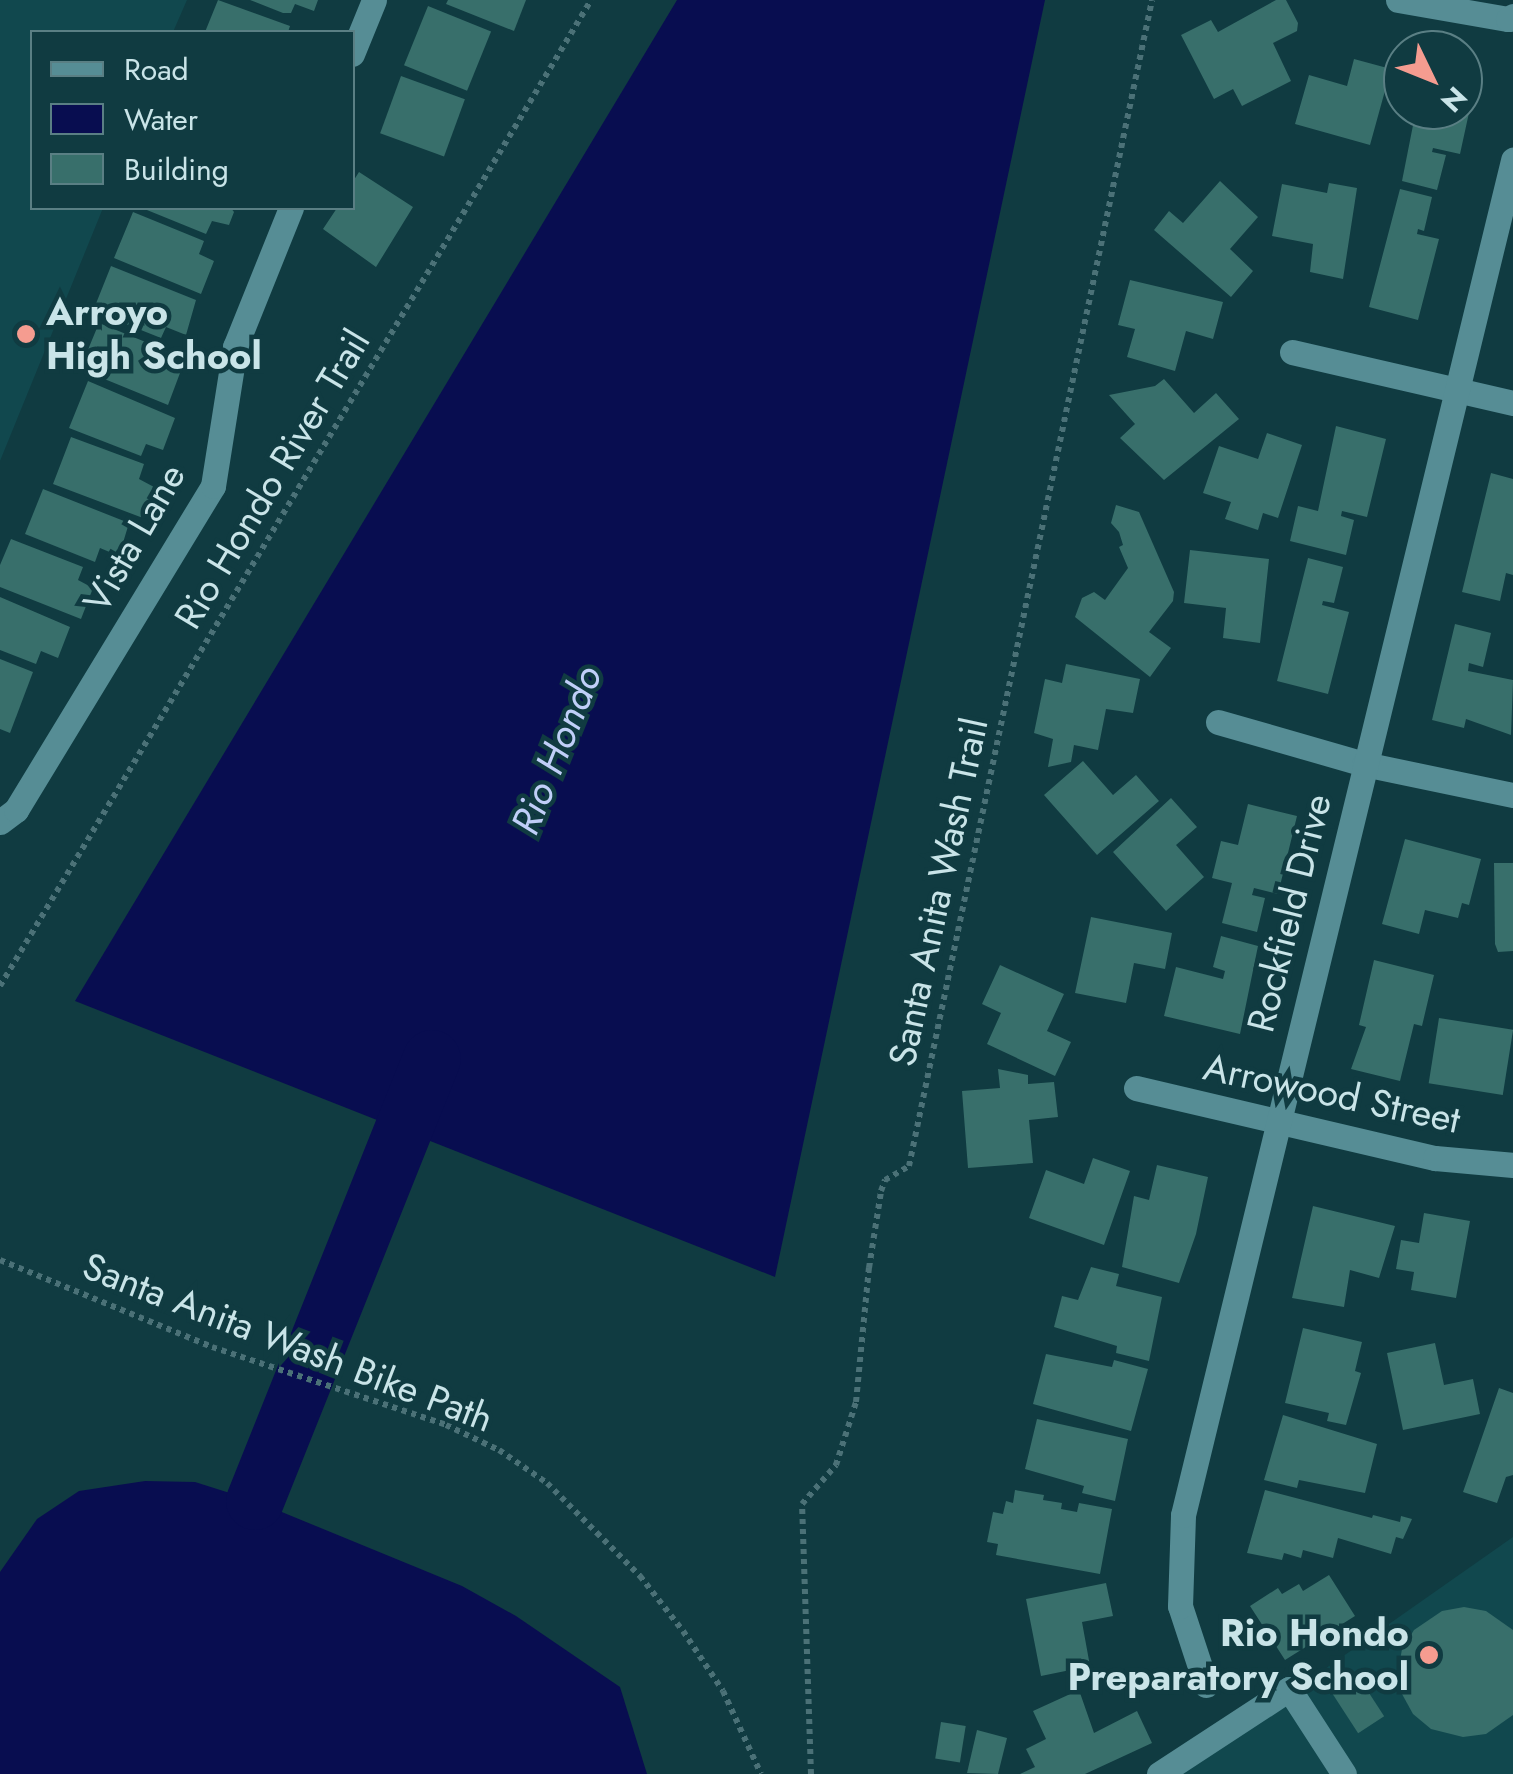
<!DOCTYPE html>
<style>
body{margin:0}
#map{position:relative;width:1513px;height:1774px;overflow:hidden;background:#103b41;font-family:Jost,sans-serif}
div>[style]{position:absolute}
.built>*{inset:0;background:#11484e}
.water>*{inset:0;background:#080d50}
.river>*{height:58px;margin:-29px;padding:0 29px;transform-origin:29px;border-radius:29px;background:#080d50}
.building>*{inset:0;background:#386f6b;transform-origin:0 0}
.path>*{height:6px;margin-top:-3px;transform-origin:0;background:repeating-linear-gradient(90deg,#4b7177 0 5px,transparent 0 10px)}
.minor>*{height:25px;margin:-12.5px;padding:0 12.5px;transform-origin:12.5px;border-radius:12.5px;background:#568d95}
.dots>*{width:28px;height:28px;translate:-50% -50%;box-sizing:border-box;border:5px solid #103b41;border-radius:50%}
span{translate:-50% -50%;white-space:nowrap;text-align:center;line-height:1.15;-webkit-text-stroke:9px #103b41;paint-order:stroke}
.poi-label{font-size:38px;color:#c9e4e8;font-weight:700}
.left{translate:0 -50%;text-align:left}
.right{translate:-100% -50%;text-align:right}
.street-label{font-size:38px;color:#c9e4e8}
.water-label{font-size:40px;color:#c0cff8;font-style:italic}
.legend{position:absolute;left:30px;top:30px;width:325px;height:180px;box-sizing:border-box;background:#103b41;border:2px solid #5a7f84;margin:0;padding:12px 18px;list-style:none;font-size:30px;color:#c9e4e8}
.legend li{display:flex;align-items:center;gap:20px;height:50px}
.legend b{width:50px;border:2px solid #5a7f84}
.north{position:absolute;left:1383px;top:30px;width:100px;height:100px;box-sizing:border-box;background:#103b41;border:2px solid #5a7f84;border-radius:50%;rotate:133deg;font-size:28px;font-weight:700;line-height:40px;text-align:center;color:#c9e4e8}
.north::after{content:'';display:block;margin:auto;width:35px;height:45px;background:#f59c90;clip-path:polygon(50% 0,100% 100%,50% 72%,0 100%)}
</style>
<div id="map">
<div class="built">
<i style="clip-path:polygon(0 0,187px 0,173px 32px,32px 32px,32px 208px,103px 208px,0 461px)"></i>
<i style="clip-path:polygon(1513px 1537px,1513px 1774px,1175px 1774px)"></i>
</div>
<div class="water">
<i style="clip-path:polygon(677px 0,1045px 0,775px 1277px,75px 1001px)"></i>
<i style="clip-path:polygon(145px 1481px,195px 1482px,255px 1501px,462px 1586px,516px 1616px,620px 1687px,647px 1774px,0 1774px,0 1572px,37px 1519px,79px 1491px)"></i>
</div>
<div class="river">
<i style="left:255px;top:1501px;width:476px;rotate:-68.2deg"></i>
</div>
<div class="building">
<i style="clip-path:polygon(218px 0,290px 26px,288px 32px,205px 32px)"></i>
<i style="clip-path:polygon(250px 0,318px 0,314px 11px,295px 4px,291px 13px,283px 13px)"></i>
<i style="clip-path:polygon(448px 0,526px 0,514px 31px,446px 4px)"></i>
<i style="clip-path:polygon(1276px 0,1286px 0,1298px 23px,1297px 31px,1273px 43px,1291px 81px,1242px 106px,1233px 89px,1214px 99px,1181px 35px,1211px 20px,1218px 32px)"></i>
<i style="left:428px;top:6px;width:68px;height:64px;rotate:22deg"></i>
<i style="clip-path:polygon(1354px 59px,1391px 69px,1370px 145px,1295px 124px,1309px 75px,1347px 86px)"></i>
<i style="clip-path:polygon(1463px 73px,1477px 76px,1460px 154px,1433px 148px,1432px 152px,1446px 155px,1437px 190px,1402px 181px,1416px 110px,1463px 110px)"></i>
<i style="left:401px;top:76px;width:68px;height:61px;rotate:20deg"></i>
<i style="clip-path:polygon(359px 172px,413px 207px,376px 267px,323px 229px,337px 208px,352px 208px,352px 183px)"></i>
<i style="clip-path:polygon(1220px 181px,1258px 217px,1230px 249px,1253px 271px,1231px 297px,1154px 230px,1169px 211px,1183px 223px)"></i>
<i style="clip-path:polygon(1329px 183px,1357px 188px,1343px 279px,1310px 272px,1313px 244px,1272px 236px,1282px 184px,1327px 193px)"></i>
<i style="clip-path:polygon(1400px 189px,1432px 197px,1424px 231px,1418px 229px,1417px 234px,1439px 239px,1418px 320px,1369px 307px)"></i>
<i style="clip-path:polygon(142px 208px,231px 208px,234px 212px,229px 225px,212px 221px,206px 234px)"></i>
<i style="clip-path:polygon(133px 212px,204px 241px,199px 254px,214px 261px,201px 294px,114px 258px)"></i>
<i style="clip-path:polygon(111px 266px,196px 300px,186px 335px,166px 327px,161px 338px,93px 311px)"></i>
<i style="clip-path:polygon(1130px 280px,1223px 302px,1213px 339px,1186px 331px,1175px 371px,1127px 357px,1135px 329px,1118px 325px)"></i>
<i style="clip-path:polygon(99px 323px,170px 352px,165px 365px,180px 373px,168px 405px,80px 369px)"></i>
<i style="clip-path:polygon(1164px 379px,1194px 413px,1216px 393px,1239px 419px,1164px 480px,1120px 438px,1135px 424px,1109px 395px,1155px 386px)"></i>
<i style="clip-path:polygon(88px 381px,175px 418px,163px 450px,146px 444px,141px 456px,69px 428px)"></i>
<i style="clip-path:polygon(1336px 426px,1386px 439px,1367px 517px,1342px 511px,1341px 516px,1354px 520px,1346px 555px,1290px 541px,1298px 506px,1318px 511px)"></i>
<i style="clip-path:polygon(1267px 433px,1302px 445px,1278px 518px,1263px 513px,1258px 530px,1225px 519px,1231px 502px,1203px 493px,1219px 446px,1258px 459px)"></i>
<i style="clip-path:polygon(71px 437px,144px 464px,139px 479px,154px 487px,143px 518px,53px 484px)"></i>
<i style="clip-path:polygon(1491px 473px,1513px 479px,1513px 575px,1506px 573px,1500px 601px,1462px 592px)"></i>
<i style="clip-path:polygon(43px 489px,129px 523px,119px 556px,100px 548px,95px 562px,25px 534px)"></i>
<i style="clip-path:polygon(1116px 505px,1139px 512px,1174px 592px,1173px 601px,1149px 632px,1171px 648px,1150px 677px,1075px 617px,1082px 598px,1094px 592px,1105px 600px,1128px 568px,1119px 547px,1123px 545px,1119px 532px,1111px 523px)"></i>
<i style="clip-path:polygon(11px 539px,83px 567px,78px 580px,93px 588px,81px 619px,0 587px,0 565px)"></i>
<i style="clip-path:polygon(1190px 550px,1269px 559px,1260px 643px,1223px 638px,1226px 608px,1184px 603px)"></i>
<i style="clip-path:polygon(1308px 558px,1343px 567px,1334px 603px,1323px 601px,1322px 605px,1349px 612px,1328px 694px,1277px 681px)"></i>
<i style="clip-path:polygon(0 597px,70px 627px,58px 658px,41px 651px,36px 664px,0 650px)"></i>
<i style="clip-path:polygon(1455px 624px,1491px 633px,1483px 667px,1469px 663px,1468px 671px,1513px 680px,1511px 735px,1466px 719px,1464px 728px,1432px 720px)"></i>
<i style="clip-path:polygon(0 659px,33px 672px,10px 733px,0 729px)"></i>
<i style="clip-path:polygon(1066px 664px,1140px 679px,1133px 713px,1106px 709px,1098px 750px,1074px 745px,1071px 762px,1048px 767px,1053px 739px,1034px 733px,1045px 679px,1062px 683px)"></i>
<i style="clip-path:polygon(1083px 761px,1113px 795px,1136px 775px,1159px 801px,1097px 855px,1044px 795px)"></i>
<i style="clip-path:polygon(1171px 798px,1197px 827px,1176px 845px,1204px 877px,1166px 911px,1113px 852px)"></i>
<i style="clip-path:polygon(1248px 804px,1297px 816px,1278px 894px,1254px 888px,1252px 895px,1265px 898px,1257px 932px,1222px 923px,1232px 883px,1212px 878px,1221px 841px,1238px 845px)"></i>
<i style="clip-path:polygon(1405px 839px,1481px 859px,1469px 905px,1462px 903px,1458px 918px,1425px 910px,1419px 934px,1382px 924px)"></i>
<i style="clip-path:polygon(1494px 863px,1513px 863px,1513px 951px,1498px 952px,1495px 944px)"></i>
<i style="clip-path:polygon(1091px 917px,1172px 933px,1165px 969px,1134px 963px,1126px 1003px,1075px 993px)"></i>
<i style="clip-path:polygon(1221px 936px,1258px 946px,1240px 1034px,1164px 1016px,1176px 967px,1223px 979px,1225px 971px,1213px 967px)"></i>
<i style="clip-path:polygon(1374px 960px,1434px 975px,1422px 1026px,1414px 1024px,1400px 1081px,1351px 1069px,1366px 1027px,1359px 1025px)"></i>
<i style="clip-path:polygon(1000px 965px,1064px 994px,1047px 1031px,1071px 1042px,1055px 1076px,987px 1044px,1001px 1013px,982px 1004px)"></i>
<i style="left:1439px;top:1018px;width:75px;height:66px;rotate:9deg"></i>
<i style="clip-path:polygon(998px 1069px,1028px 1075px,1028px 1084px,1054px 1082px,1058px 1117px,1029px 1120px,1033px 1163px,968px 1168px,962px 1091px,1000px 1088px)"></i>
<i style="clip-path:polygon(1093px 1158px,1130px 1171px,1104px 1245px,1029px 1218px,1046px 1170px,1084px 1184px)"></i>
<i style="clip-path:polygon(1157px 1165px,1208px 1177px,1196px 1234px,1179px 1283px,1122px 1267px,1134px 1196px,1149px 1200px)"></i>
<i style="clip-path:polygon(1313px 1206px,1395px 1226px,1379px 1278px,1350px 1270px,1344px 1307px,1292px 1298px)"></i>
<i style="clip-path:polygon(1424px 1213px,1470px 1221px,1456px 1298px,1411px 1290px,1414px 1272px,1396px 1269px,1401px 1240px,1419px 1243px)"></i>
<i style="clip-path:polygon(1091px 1267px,1119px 1274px,1116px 1286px,1162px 1297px,1149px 1361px,1116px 1353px,1117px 1346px,1054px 1327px,1062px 1296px,1078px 1300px)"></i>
<i style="clip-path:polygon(1303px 1328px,1362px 1342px,1355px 1371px,1361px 1373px,1346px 1425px,1327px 1421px,1329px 1413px,1285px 1403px)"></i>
<i style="clip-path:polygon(1435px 1343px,1444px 1385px,1473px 1379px,1480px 1414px,1403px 1430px,1387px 1353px)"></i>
<i style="clip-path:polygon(1046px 1354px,1112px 1367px,1114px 1360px,1148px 1369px,1131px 1431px,1033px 1404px)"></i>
<i style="clip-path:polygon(1499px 1388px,1513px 1393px,1513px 1475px,1506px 1477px,1497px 1503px,1463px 1492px)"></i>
<i style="clip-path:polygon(1283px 1415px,1377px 1444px,1365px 1493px,1299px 1480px,1297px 1488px,1264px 1480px)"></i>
<i style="clip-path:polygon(1037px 1419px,1128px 1439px,1115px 1501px,1082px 1493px,1084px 1486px,1025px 1469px)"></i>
<i style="clip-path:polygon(1015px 1490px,1044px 1495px,1043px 1500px,1062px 1503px,1061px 1509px,1077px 1512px,1079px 1503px,1112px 1509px,1100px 1574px,996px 1555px,998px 1544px,987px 1542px,993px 1512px,1003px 1514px,1006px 1501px,1013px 1503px)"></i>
<i style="clip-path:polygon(1265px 1490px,1372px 1518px,1373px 1515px,1400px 1522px,1401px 1516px,1412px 1519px,1403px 1539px,1396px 1537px,1391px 1554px,1338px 1538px,1333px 1558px,1303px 1550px,1301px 1558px,1284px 1553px,1282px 1560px,1247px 1553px)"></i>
<i style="clip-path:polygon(1329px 1575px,1355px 1616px,1285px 1660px,1250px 1606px,1278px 1588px,1282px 1594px,1299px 1584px,1303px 1591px)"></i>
<i style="clip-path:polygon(1106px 1583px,1113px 1616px,1082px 1622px,1090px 1666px,1041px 1676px,1026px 1599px)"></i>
<i style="clip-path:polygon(1464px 1607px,1486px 1611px,1513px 1630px,1513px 1715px,1486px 1734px,1463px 1737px,1431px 1729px,1413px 1714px,1402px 1694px,1398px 1672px,1402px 1649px,1414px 1630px,1442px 1611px)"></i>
<i style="left:1358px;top:1676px;width:48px;height:31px;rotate:57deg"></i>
<i style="clip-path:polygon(1079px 1690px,1094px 1733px,1137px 1711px,1152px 1743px,1085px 1774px,1020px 1774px,1035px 1767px,1026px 1749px,1046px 1739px,1033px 1711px)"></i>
<i style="left:941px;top:1722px;width:25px;height:37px;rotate:9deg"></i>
<i style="clip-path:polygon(977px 1730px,1007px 1738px,998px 1774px,967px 1773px)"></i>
</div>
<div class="path">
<i style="left:0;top:986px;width:1150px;rotate:-59.06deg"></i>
<i style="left:0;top:1260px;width:229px;rotate:22.3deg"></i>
<i style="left:212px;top:1347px;width:247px;rotate:18.4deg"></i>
<i style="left:446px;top:1425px;width:59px;rotate:25.3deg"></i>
<i style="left:499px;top:1450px;width:58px;rotate:34.5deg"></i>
<i style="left:547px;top:1483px;width:132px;rotate:45deg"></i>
<i style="left:640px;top:1576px;width:70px;rotate:52deg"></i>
<i style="left:683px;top:1631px;width:72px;rotate:56.3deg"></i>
<i style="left:723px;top:1691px;width:91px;rotate:65.4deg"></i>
<i style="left:811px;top:1774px;width:270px;rotate:-91.9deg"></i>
<i style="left:802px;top:1504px;width:52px;rotate:-48.9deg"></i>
<i style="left:836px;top:1465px;width:66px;rotate:-72.4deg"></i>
<i style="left:856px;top:1402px;width:135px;rotate:-84.5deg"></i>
<i style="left:869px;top:1268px;width:78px;rotate:-81.1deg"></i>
<i style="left:881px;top:1191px;width:12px;rotate:-70deg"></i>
<i style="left:885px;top:1180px;width:28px;rotate:-30deg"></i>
<i style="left:909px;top:1166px;width:1191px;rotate:-78.23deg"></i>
</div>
<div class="minor">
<i style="left:1398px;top:0;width:112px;rotate:9.8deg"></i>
<i style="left:1508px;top:19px;width:6px;rotate:-31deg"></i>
<i style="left:352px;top:54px;width:58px;rotate:-67.8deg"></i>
<i style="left:1292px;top:352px;width:227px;rotate:13deg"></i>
<i style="left:1218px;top:722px;width:152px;rotate:16deg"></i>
<i style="left:1364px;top:764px;width:152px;rotate:11.8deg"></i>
<i style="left:0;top:822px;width:20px;rotate:-37deg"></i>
<i style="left:16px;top:810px;width:379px;rotate:-58.7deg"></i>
<i style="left:213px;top:486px;width:141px;rotate:-81deg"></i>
<i style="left:235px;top:347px;width:150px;rotate:-68.1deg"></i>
<i style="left:1136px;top:1088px;width:307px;rotate:13.2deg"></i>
<i style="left:1435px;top:1158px;width:78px;rotate:5.1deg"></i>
<i style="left:1206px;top:1685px;width:83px;rotate:-108.2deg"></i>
<i style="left:1180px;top:1606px;width:91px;rotate:-88.1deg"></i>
<i style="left:1183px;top:1515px;width:1395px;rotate:-76.31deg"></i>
<i style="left:1159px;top:1774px;width:155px;rotate:-33.2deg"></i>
<i style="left:1289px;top:1689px;width:101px;rotate:57.1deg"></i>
</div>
<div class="dots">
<i style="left:26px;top:334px;background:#f59c90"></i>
<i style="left:1429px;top:1655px;background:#f59c90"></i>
</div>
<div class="poi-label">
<span class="left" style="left:46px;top:334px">Arroyo<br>High School</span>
<span class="right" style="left:1409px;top:1655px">Rio Hondo<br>Preparatory School</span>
</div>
<div class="street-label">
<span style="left:272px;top:479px;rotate:-59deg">Rio Hondo River Trail</span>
<span style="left:134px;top:538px;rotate:-60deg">Vista Lane</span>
<span style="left:938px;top:892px;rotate:-78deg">Santa Anita Wash Trail</span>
<span style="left:1289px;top:913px;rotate:-76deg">Rockfield Drive</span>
<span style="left:1332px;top:1093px;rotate:12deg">Arrowood Street</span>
<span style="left:288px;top:1342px;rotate:21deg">Santa Anita Wash Bike Path</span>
</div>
<div class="water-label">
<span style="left:556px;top:750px;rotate:-68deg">Rio Hondo</span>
</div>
<ul class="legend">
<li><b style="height:12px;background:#568d95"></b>Road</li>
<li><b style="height:28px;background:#080d50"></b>Water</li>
<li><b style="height:28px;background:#386f6b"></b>Building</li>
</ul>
<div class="north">N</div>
</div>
